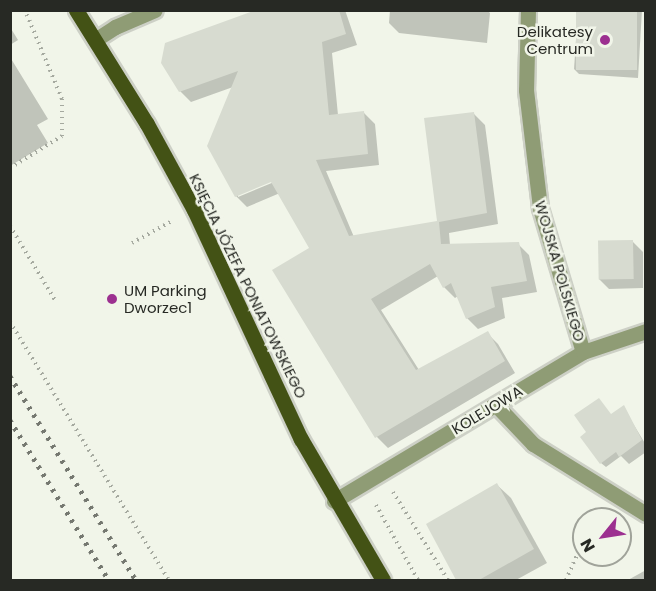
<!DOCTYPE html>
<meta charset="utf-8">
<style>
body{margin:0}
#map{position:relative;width:656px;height:591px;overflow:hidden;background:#f1f5e9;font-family:Poppins,sans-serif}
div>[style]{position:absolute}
.shadow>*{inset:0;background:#0003}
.building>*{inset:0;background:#d7dbd0;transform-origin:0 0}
.path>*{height:4px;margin-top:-2px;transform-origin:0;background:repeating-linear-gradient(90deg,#a5a99f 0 1.5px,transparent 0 6px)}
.roads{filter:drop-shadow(2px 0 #cdd0c6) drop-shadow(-2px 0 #cdd0c6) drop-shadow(0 2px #cdd0c6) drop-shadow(0 -2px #cdd0c6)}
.minor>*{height:15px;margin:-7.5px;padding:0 7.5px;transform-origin:7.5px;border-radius:7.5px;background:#8f9c75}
.major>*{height:15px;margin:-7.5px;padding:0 7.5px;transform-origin:7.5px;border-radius:7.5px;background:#435215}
.rail>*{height:4.5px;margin-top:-2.25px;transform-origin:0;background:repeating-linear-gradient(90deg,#757870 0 3px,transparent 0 9px)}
.dots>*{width:16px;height:16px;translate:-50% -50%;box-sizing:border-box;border:3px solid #f1f5e9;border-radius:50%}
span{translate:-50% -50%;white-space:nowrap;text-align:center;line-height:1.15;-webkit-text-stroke:5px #f1f5e9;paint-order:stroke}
.poi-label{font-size:15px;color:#272924}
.right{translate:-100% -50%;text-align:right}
.left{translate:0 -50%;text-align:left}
.street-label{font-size:15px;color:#272924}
.frame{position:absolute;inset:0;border:12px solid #272924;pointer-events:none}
.north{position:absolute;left:572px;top:507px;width:60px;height:60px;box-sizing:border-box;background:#f1f5e9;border:2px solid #a0a39a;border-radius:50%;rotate:240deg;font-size:16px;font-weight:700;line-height:24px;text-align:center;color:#272924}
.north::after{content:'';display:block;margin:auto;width:21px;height:27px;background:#9c3090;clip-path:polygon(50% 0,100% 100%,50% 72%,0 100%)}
</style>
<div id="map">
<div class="shadow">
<i style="clip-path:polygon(evenodd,260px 10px,345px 10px,357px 45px,332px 53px,338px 115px,364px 113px,375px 124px,379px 165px,326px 171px,354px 237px,438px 222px,474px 114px,485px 125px,498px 224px,449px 233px,450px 245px,518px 244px,529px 255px,537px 292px,502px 298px,505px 318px,478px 329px,467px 318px,458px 296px,455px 298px,444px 287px,438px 276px,381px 310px,419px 370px,487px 333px,498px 344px,515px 373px,388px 448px,377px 437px,311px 249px,280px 193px,247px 207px,236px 196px,233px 87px,191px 102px,180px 91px,260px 10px,278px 177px,279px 180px,238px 197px,238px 194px,278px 177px)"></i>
<i style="clip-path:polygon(390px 10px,487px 10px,490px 13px,487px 43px,399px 33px,389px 23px)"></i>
<i style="clip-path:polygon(578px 10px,642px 10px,638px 78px,579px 74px,574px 69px)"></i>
<i style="clip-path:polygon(10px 27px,18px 40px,10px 45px)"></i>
<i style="clip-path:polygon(10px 57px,48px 119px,37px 125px,48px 143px,10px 166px)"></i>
<i style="clip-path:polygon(633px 242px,643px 252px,643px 288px,609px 289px,599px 279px)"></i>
<i style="clip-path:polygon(623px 407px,646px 445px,646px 452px,629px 464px,621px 456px,606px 467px,601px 463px,611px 415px)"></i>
<i style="clip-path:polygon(497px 485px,511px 498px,547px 563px,516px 580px,458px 580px,428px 524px)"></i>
<i style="clip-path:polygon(646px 570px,646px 580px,628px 580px)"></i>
</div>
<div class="building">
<i style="clip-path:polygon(256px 10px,339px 10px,346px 34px,322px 42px,329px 115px,364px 111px,368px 154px,316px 160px,349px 236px,437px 221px,424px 118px,474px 112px,487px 213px,439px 222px,441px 244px,519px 242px,527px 281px,491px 287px,495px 307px,466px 319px,451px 283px,443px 288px,430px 264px,371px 299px,416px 370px,488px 331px,505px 361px,375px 438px,272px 270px,309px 248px,271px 182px,235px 197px,207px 146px,238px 71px,179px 92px,161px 63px,165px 43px)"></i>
<i style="left:576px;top:10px;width:61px;height:60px"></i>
<i style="left:633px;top:240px;width:39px;height:35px;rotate:89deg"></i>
<i style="clip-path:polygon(599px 398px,611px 414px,624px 405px,642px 440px,619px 457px,616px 452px,600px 464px,580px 437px,586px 432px,574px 415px)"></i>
<i style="clip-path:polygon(497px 483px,534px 549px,479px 580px,456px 580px,426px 524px)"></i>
</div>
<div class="path">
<i style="left:10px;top:168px;width:61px;rotate:-31.6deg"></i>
<i style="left:62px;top:136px;width:37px;rotate:-90deg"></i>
<i style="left:62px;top:99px;width:96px;rotate:-112.6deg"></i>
<i style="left:10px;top:226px;width:87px;rotate:58.7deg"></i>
<i style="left:132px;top:243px;width:46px;rotate:-28.8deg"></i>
<i style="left:10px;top:322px;width:303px;rotate:58.4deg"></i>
<i style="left:393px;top:492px;width:104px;rotate:58deg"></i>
<i style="left:376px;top:505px;width:86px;rotate:60.8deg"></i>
<i style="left:566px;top:580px;width:45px;rotate:-66.3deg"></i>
</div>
<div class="roads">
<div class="minor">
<i style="left:528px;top:10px;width:80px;rotate:91.4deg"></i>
<i style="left:526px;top:90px;width:119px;rotate:83.2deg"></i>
<i style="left:540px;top:208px;width:150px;rotate:73.4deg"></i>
<i style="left:95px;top:40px;width:24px;rotate:-33deg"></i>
<i style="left:115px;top:27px;width:43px;rotate:-23deg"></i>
<i style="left:496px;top:405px;width:54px;rotate:46.5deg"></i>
<i style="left:533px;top:444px;width:133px;rotate:31.8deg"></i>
<i style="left:334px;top:501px;width:290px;rotate:-30.9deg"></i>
<i style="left:583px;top:352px;width:66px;rotate:-18.4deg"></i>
</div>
<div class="major">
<i style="left:76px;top:10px;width:134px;rotate:58.1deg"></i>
<i style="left:147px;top:124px;width:98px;rotate:61.3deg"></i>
<i style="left:194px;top:210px;width:253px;rotate:65deg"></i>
<i style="left:301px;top:439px;width:163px;rotate:59.8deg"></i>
</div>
</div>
<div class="rail">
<i style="left:10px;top:376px;width:240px;rotate:58.3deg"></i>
<i style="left:10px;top:420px;width:188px;rotate:58.3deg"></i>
</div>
<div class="dots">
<i style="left:605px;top:40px;background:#9c3090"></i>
<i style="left:112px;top:299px;background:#9c3090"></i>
</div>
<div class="poi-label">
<span class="right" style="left:593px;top:40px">Delikatesy<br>Centrum</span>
<span class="left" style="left:124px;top:299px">UM Parking<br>Dworzec1</span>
</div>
<div class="street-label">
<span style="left:560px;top:271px;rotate:74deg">WOJSKA POLSKIEGO</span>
<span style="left:248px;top:286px;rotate:64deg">KSIĘCIA JÓZEFA PONIATOWSKIEGO</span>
<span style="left:487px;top:410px;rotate:-31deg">KOLEJOWA</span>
</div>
<div class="frame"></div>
<div class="north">N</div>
</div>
